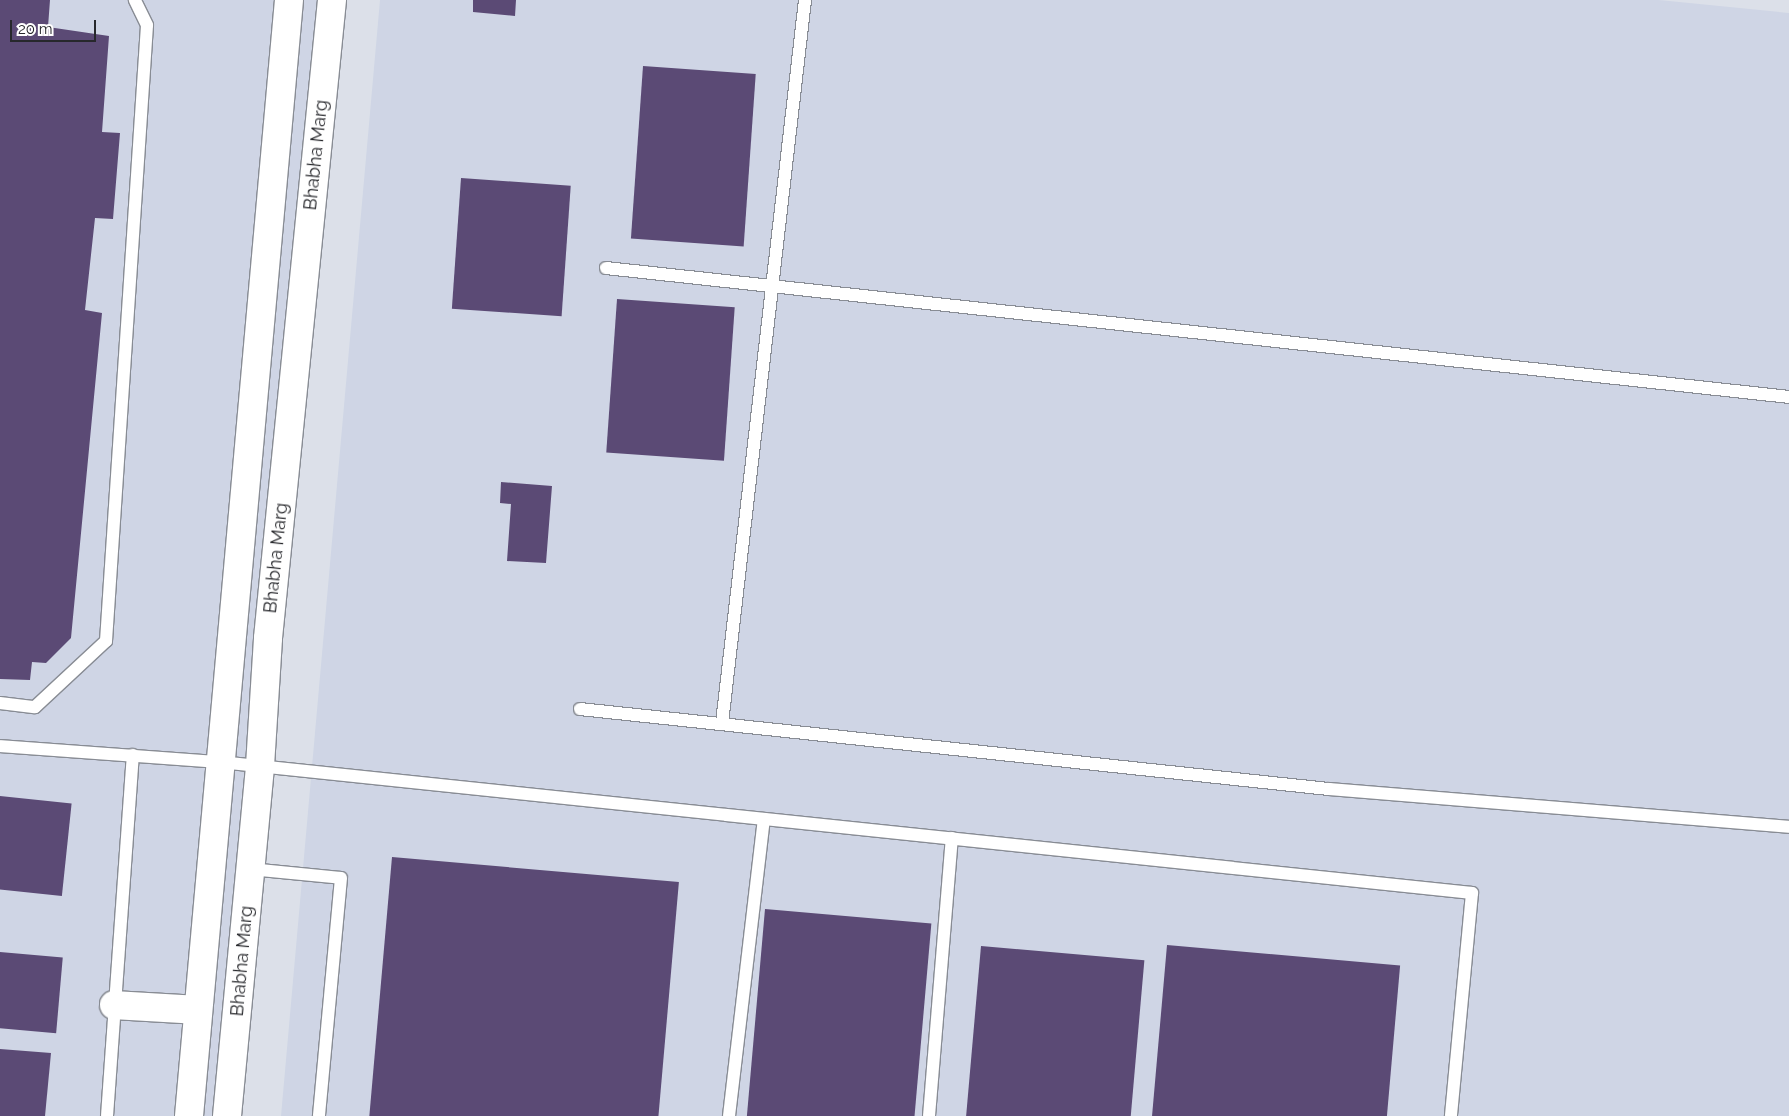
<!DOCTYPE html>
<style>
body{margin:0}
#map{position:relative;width:1789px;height:1116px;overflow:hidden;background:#dce0e9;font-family:Raleway,sans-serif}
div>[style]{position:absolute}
.built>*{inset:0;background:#cfd5e5}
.building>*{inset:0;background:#5b4a75;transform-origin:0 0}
.roads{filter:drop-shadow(1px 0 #888c94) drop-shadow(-1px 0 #888c94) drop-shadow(0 1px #888c94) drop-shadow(0 -1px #888c94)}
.lane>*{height:12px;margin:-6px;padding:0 6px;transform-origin:6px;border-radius:6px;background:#fff}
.secondary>*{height:28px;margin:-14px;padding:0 14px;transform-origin:14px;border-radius:14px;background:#fff}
span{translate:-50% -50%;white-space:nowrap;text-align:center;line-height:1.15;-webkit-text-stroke:5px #fff;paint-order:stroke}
.street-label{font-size:18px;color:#27282c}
.scale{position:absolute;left:10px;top:20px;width:86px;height:22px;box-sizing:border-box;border:2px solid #27282c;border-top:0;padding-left:6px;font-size:15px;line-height:18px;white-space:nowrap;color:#27282c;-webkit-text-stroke:4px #fff;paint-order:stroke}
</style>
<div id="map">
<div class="built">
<i style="clip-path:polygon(0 0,335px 0,230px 1116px,0 1116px)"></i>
<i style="clip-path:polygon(380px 0,1659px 0,1789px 13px,1789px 1116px,281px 1116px)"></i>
</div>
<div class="building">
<i style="clip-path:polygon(0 0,50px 0,48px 27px,109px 36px,102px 132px,120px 133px,113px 219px,95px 218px,85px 310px,102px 313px,71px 638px,46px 663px,32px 662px,30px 680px,0 679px)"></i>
<i style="clip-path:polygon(473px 0,516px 0,515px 16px,473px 12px)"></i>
<i style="left:643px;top:66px;width:113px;height:173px;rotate:4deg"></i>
<i style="left:461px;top:178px;width:110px;height:131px;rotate:4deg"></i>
<i style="left:617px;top:299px;width:118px;height:154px;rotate:4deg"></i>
<i style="clip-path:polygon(501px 482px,552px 486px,546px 563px,507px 561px,511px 504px,500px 503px)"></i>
<i style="left:0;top:796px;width:72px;height:93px;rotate:6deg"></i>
<i style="left:392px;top:857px;width:288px;height:260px;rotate:5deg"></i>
<i style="left:765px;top:909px;width:167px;height:208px;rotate:5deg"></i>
<i style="left:1167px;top:945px;width:234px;height:172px;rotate:5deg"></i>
<i style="left:981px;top:946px;width:164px;height:171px;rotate:5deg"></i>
<i style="left:0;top:952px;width:63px;height:76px;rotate:5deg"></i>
<i style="clip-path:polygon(0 1049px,51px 1053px,45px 1116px,0 1116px)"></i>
</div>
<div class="roads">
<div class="lane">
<i style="left:606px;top:268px;width:1190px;rotate:6.22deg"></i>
<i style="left:0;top:703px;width:35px;rotate:7deg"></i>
<i style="left:35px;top:707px;width:97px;rotate:-42.9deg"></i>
<i style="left:106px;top:641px;width:617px;rotate:-86.19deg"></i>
<i style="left:147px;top:25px;width:28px;rotate:-116deg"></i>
<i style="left:580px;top:709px;width:753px;rotate:6.1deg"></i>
<i style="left:1329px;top:789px;width:462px;rotate:4.7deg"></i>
<i style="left:722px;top:723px;width:728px;rotate:-83.45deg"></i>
<i style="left:0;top:746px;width:221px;rotate:4.2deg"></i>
<i style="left:220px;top:762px;width:1259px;rotate:5.97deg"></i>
<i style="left:1472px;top:893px;width:224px;rotate:95.4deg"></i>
<i style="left:250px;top:869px;width:91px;rotate:5.6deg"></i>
<i style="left:341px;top:878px;width:239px;rotate:95.3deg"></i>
<i style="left:107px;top:1116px;width:362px;rotate:-85.9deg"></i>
<i style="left:729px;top:1116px;width:299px;rotate:-83.3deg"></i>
<i style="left:929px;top:1116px;width:279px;rotate:-85.3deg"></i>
</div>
<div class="secondary">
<i style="left:114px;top:1005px;width:84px;rotate:3.4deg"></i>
<i style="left:189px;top:1116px;width:1120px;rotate:-84.88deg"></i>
<i style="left:227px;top:1116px;width:352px;rotate:-84.6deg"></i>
<i style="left:260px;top:766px;width:128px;rotate:-86.4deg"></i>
<i style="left:268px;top:638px;width:641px;rotate:-84.27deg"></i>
</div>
</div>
<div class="street-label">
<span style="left:316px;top:155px;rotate:-84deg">Bhabha Marg</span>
<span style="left:276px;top:558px;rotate:-84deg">Bhabha Marg</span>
<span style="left:242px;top:961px;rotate:-85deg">Bhabha Marg</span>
</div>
<div class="scale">20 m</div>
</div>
